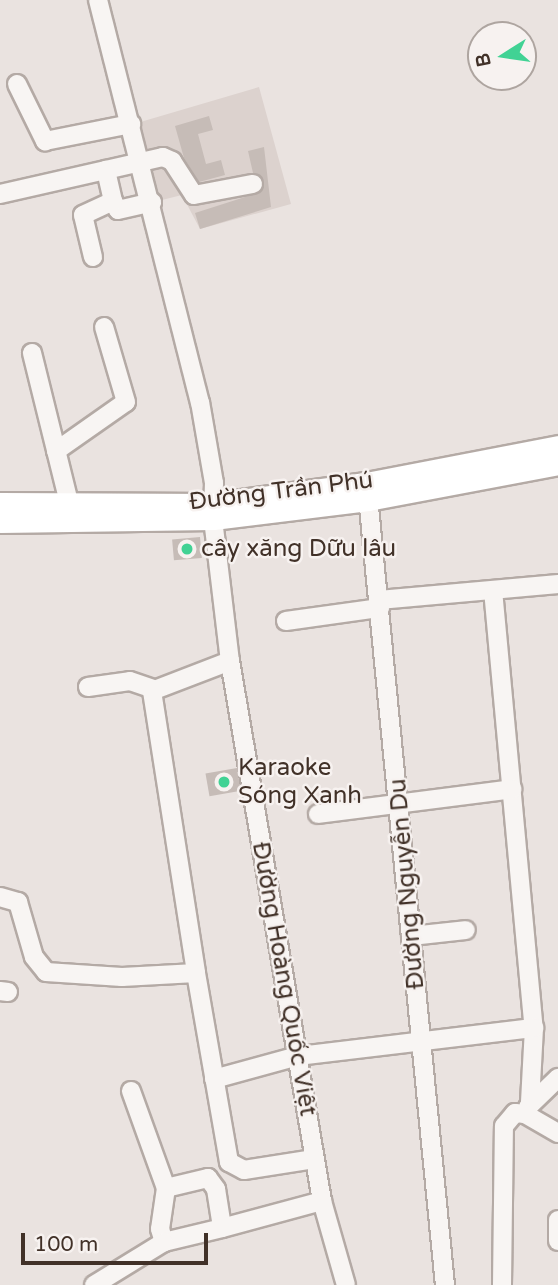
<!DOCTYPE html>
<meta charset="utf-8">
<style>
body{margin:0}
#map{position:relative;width:558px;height:1285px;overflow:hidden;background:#eae3e0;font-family:"Varela Round",sans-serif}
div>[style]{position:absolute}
.built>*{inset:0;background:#dcd2ce}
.building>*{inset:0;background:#c6bcb7;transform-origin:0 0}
.roads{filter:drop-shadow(2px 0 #b4aaa5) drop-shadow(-2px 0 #b4aaa5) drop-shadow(0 2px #b4aaa5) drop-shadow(0 -2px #b4aaa5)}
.minor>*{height:18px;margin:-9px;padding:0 9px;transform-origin:9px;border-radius:9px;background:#f8f5f3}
.major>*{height:21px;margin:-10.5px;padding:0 10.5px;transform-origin:10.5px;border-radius:10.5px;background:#fff}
.dots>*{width:19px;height:19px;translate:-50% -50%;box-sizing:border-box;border:4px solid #f7f2f0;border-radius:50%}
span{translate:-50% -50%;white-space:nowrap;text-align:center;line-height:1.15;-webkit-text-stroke:5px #f7f2f0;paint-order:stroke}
.street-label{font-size:24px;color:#413128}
.poi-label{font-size:24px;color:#413128}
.left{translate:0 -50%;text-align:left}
.north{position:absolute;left:467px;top:21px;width:70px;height:70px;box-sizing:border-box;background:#f7f2f0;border:2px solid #aea5a0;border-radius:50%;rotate:258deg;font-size:19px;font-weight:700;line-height:28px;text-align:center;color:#413128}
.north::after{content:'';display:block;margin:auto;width:24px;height:32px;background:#41d294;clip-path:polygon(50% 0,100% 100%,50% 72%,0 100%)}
.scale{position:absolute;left:21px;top:1233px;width:187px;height:32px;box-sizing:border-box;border:4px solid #413128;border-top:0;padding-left:9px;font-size:21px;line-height:24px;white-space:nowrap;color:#413128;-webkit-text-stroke:5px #f7f2f0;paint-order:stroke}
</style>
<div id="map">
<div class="built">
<i style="clip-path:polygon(259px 87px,291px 204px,200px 229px,182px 195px,158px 201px,137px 123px)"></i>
</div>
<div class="building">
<i style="clip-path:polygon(209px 116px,213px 130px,198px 134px,206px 164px,221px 160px,225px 175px,199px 182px,184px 158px,175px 126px)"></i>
<i style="clip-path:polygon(264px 147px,271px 207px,200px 229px,195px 213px,261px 192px,264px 181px,253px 173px,248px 151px)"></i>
<i style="left:200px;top:537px;width:21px;height:28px;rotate:85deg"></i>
<i style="left:237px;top:768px;width:23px;height:32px;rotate:80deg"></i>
</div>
<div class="roads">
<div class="minor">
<i style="left:98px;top:0;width:415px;rotate:75.8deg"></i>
<i style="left:200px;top:402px;width:82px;rotate:80.2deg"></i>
<i style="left:214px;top:483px;width:36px;rotate:92deg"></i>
<i style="left:213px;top:519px;width:143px;rotate:83.2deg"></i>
<i style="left:230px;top:661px;width:548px;rotate:80.33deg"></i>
<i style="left:322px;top:1201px;width:87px;rotate:74.1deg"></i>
<i style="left:17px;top:84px;width:64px;rotate:63.8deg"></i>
<i style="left:45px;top:141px;width:88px;rotate:-11.2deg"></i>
<i style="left:0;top:194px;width:167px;rotate:-12.8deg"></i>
<i style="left:163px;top:157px;width:10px;rotate:24deg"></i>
<i style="left:172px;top:161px;width:40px;rotate:57.1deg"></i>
<i style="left:194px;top:195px;width:60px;rotate:-10.6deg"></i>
<i style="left:113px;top:201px;width:10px;rotate:61deg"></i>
<i style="left:118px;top:210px;width:35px;rotate:-13deg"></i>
<i style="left:93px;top:257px;width:43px;rotate:-103.4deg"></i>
<i style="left:83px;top:215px;width:33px;rotate:-25deg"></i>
<i style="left:113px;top:201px;width:32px;rotate:-103deg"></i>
<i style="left:32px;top:353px;width:154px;rotate:76.1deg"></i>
<i style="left:56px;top:451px;width:85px;rotate:-35deg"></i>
<i style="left:126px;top:402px;width:78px;rotate:-106.3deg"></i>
<i style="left:367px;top:487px;width:802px;rotate:84.42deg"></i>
<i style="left:493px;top:590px;width:440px;rotate:84.7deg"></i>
<i style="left:534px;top:1028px;width:74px;rotate:93.1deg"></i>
<i style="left:379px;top:600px;width:180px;rotate:-5.1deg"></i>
<i style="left:286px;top:621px;width:95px;rotate:-7.9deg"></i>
<i style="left:230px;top:661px;width:84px;rotate:159deg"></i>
<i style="left:152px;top:691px;width:285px;rotate:81.1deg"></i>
<i style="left:196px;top:973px;width:192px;rotate:80.1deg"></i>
<i style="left:229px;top:1162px;width:17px;rotate:28deg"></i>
<i style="left:244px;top:1170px;width:71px;rotate:-8.9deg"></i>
<i style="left:88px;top:687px;width:42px;rotate:-8.1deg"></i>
<i style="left:130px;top:681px;width:24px;rotate:19deg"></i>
<i style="left:318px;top:814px;width:196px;rotate:-7.3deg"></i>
<i style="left:0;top:897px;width:19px;rotate:16deg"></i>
<i style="left:18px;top:902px;width:57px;rotate:73.8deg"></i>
<i style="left:34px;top:957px;width:19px;rotate:51deg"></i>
<i style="left:46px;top:972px;width:76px;rotate:3.8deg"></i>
<i style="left:122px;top:977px;width:74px;rotate:-3.1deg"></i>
<i style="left:411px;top:936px;width:55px;rotate:-6.2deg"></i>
<i style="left:0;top:991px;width:8px;rotate:7deg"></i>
<i style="left:214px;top:1079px;width:87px;rotate:-15.3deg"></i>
<i style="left:298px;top:1056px;width:238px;rotate:-6.8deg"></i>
<i style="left:131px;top:1091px;width:103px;rotate:70.2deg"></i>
<i style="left:166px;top:1188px;width:41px;rotate:98.3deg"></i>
<i style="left:160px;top:1229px;width:14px;rotate:73deg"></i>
<i style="left:164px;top:1242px;width:60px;rotate:-13.6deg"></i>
<i style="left:528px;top:1107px;width:42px;rotate:-44deg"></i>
<i style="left:166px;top:1188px;width:43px;rotate:-13.4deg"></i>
<i style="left:208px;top:1178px;width:14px;rotate:54deg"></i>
<i style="left:216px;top:1189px;width:39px;rotate:81deg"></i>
<i style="left:222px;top:1228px;width:104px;rotate:-15.1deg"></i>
<i style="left:558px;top:1220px;width:21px;rotate:90deg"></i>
<i style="left:94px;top:1285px;width:82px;rotate:-31.6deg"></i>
<i style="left:502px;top:1285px;width:159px;rotate:-89.3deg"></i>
<i style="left:504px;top:1126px;width:17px;rotate:-50deg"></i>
<i style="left:515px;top:1113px;width:10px;rotate:6deg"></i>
<i style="left:525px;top:1114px;width:38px;rotate:30deg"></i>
</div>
<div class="major">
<i style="left:0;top:503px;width:212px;rotate:0.3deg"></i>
<i style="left:212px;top:504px;width:155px;rotate:-7.8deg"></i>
<i style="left:366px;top:483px;width:196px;rotate:-10.9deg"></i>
<i style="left:0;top:522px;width:213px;rotate:-0.8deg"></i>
<i style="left:213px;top:519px;width:156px;rotate:-7deg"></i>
<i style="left:368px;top:500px;width:193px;rotate:-10.7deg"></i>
</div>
</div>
<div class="dots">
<i style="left:187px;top:549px;background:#41d294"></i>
<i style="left:224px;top:782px;background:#41d294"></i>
</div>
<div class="street-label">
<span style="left:281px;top:491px;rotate:-7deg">Đường Trần Phú</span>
<span style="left:407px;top:884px;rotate:-95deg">Đường Nguyễn Du</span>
<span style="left:284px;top:979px;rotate:80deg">Đường Hoàng Quốc Việt</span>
</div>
<div class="poi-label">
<span class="left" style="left:201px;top:549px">cây xăng Dữu lâu</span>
<span class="left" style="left:238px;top:782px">Karaoke<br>Sóng Xanh</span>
</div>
<div class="north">B</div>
<div class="scale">100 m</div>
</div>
